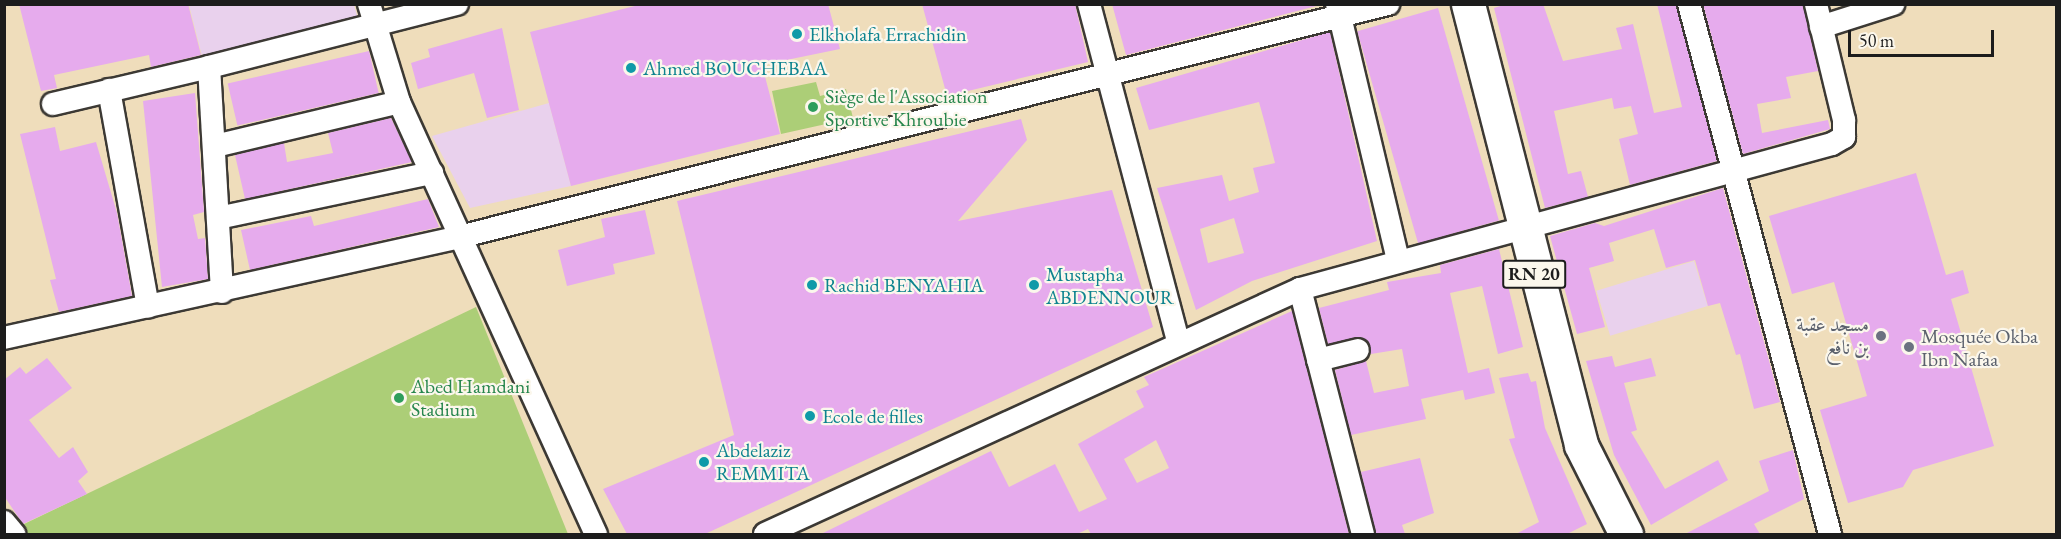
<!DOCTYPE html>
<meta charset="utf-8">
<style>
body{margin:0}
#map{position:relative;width:2061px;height:539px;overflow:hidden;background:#efddbb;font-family:"EB Garamond",Amiri,serif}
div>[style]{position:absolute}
.built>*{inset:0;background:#e9d1ed;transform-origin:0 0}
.green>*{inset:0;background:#acce77}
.building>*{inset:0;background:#e6abed;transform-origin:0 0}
.roads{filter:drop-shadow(2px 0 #3c3934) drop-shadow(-2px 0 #3c3934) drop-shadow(0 2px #3c3934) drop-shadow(0 -2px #3c3934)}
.street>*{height:22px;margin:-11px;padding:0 11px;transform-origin:11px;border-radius:11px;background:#fff}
.primary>*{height:33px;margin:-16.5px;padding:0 16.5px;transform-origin:16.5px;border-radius:16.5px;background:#fff}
.dots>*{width:16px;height:16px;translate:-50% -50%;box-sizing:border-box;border:3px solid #fbf7ec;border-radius:50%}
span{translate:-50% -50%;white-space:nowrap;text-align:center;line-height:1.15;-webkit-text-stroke:4.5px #fbf7ec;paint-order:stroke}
.shield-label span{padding:2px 4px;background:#fbf7ec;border:2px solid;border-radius:4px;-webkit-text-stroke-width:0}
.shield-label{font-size:18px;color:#1c1c1c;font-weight:700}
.culture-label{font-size:20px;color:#0d838f}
.left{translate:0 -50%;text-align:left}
.leisure-label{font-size:20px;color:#27864d}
.worship-label{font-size:20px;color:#5b616d}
.right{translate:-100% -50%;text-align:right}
.frame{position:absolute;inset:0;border:6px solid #1c1c1c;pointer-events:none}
.scale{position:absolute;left:1848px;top:30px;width:146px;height:27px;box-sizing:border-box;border:3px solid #1c1c1c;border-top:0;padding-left:8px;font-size:18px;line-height:21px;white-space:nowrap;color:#1c1c1c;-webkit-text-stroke:4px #fbf7ec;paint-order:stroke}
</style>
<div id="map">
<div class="built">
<i style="clip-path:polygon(189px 5px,354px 5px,359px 22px,203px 60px)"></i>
<i style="clip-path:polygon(549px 103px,571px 186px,470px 208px,432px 136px)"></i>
<i style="left:1694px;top:261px;width:47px;height:102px;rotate:73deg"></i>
</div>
<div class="green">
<i style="clip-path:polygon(816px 82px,820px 96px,846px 89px,853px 118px,781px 134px,772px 91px)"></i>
<i style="clip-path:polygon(476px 307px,568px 534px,28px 534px,22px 525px)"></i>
</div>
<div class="building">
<i style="clip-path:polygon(19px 4px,188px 4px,201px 55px,151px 67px,149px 55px,54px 75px,57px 88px,41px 91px)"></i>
<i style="clip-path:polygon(643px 4px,828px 4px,840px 49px,762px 65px,780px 134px,571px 186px,530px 32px)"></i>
<i style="clip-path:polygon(922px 4px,1075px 4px,1088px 62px,947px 96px)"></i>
<i style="clip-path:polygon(1112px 4px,1324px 4px,1126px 55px)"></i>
<i style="clip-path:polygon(1507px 4px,1543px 4px,1563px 61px,1622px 49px,1616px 28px,1633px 24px,1654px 113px,1682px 107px,1657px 4px,1676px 4px,1717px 161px,1630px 185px,1619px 139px,1638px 134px,1631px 106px,1614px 109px,1612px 98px,1554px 111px,1568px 174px,1581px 171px,1588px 197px,1545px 208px,1494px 8px)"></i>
<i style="clip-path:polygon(1703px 4px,1803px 4px,1818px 71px,1786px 77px,1791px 98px,1757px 104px,1762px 133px,1828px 120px,1830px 129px,1743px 154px)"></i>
<i style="left:1438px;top:8px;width:221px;height:84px;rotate:74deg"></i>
<i style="clip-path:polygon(502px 28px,519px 110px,487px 118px,474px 73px,418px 89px,411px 63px,430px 57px,428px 49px)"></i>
<i style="clip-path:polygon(evenodd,1330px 32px,1377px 241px,1252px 281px,1196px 310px,1157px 188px,1222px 175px,1229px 201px,1259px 192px,1253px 168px,1275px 163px,1265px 124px,1259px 102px,1149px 130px,1136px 88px,1330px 32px,1234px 218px,1244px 253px,1208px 263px,1200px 229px,1234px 218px)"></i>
<i style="left:369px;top:51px;width:43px;height:145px;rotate:77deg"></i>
<i style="clip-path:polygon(195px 93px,204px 212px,193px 215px,198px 239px,205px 238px,208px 279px,162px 287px,143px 101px)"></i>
<i style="clip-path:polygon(391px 118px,412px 162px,245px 199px,235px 155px,284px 143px,287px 162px,333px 153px,328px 133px)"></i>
<i style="clip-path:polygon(1021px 119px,1027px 140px,958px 221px,1112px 190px,1153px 327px,705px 534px,627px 534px,603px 489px,734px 435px,677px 201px)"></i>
<i style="clip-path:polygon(55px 127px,60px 151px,96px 142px,117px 213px,132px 296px,59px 312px,50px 280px,56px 279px,20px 134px)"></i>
<i style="clip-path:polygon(1916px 173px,1946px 275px,1963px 270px,1969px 293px,1951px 299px,1994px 446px,1913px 470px,1903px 487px,1848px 503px,1820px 410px,1867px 396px,1834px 282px,1792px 294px,1769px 216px)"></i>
<i style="clip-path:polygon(1723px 188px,1780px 402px,1754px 409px,1740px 354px,1736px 355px,1720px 303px,1708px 306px,1695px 260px,1666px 268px,1654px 229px,1609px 243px,1614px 261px,1589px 268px,1605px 327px,1577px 334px,1550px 236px,1595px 223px,1604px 226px)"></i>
<i style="clip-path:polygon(428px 199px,439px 227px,250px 270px,241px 230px,311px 216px,314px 226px)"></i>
<i style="clip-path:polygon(645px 210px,655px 254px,613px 264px,615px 274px,567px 286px,558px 250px,605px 237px,601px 219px)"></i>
<i style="clip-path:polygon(1499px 249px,1523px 347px,1498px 354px,1482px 286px,1450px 293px,1468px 373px,1489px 368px,1495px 393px,1465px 400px,1463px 390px,1421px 399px,1426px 419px,1351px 435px,1335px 370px,1366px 361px,1374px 393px,1409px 386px,1402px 349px,1371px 354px,1361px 337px,1328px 344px,1319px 308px,1389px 290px,1387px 282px,1441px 273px,1440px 265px)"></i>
<i style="clip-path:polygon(evenodd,1292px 311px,1349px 534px,1091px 534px,1088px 529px,1077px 534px,821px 534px,991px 451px,1009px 487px,1055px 464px,1079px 512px,1107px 499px,1078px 444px,1144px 407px,1136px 391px,1149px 385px,1144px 377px,1292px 311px,1156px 440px,1169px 468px,1137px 483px,1124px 459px,1156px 440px)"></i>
<i style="clip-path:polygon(1612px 356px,1615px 367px,1651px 358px,1656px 376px,1624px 383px,1637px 430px,1631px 432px,1665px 489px,1718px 460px,1728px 480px,1651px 525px,1614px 455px,1586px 361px)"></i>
<i style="clip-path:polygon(47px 358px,72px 388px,29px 420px,59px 458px,73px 447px,88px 472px,78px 481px,87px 494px,23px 524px,4px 496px,4px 380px,20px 367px,26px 374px)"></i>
<i style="clip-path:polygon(1528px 373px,1531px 382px,1536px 381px,1545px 428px,1587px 524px,1567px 534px,1516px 534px,1539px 522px,1509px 439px,1515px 438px,1499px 378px)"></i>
<i style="clip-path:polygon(1793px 450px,1804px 499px,1754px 524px,1760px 534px,1685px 534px,1769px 491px,1759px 461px)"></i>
<i style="clip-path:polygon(1420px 458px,1434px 513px,1402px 525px,1405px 534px,1376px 534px,1361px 472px)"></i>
</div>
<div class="roads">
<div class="street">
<i style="left:369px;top:4px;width:102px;rotate:73deg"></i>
<i style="left:399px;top:102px;width:475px;rotate:65.5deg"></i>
<i style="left:1089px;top:4px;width:349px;rotate:75.2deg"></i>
<i style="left:1337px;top:4px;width:263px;rotate:76.6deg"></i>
<i style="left:1689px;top:4px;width:548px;rotate:75.1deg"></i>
<i style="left:1821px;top:27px;width:76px;rotate:-17.7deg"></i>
<i style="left:109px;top:90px;width:220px;rotate:79.8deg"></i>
<i style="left:53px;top:104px;width:160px;rotate:-13.3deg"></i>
<i style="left:215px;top:146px;width:189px;rotate:-13.4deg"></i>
<i style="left:218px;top:218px;width:219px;rotate:-11.9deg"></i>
<i style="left:1300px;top:289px;width:253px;rotate:75.6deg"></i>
<i style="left:222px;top:292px;width:225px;rotate:-93.3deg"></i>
<i style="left:209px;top:67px;width:256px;rotate:-14.3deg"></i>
<i style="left:4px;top:338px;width:470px;rotate:-12.5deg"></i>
<i style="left:463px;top:236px;width:954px;rotate:-14.08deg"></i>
<i style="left:1318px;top:360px;width:41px;rotate:-14deg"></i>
<i style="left:4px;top:522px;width:16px;rotate:50deg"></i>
<i style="left:765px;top:534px;width:588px;rotate:-24.61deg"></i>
<i style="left:1300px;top:289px;width:551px;rotate:-15.25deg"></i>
<i style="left:1832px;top:144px;width:14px;rotate:-30deg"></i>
<i style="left:1844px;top:137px;width:17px;rotate:-90deg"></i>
<i style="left:1844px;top:120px;width:119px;rotate:-103.6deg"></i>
</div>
<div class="primary">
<i style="left:1468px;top:4px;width:455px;rotate:75.6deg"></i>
<i style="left:1581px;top:445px;width:100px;rotate:63.2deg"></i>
</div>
</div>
<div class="dots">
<i style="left:797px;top:34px;background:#0f9aa8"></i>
<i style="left:631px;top:68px;background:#0f9aa8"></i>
<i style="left:813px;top:107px;background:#2e9e5b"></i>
<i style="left:812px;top:285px;background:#0f9aa8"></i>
<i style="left:1034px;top:285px;background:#0f9aa8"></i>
<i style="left:1881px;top:336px;background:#6b7280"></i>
<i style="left:1909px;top:347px;background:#6b7280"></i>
<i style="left:399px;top:398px;background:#2e9e5b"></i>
<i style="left:810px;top:416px;background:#0f9aa8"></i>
<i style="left:704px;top:462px;background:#0f9aa8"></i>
</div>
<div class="shield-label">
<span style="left:1534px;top:274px">RN 20</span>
</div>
<div class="culture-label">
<span class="left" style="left:809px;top:34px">Elkholafa Errachidin</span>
<span class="left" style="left:643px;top:68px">Ahmed BOUCHEBAA</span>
<span class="left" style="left:1046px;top:286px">Mustapha<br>ABDENNOUR</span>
<span class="left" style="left:824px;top:285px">Rachid BENYAHIA</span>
<span class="left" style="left:822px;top:416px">Ecole de filles</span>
<span class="left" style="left:716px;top:462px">Abdelaziz<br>REMMITA</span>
</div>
<div class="leisure-label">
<span class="left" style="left:825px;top:108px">Siège de l'Association<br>Sportive Khroubie</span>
<span class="left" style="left:411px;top:398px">Abed Hamdani<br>Stadium</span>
</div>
<div class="worship-label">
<span class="right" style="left:1869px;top:336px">مسجد عقبة<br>بن نافع</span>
<span class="left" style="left:1921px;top:348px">Mosquée Okba<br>Ibn Nafaa</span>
</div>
<div class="frame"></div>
<div class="scale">50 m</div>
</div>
